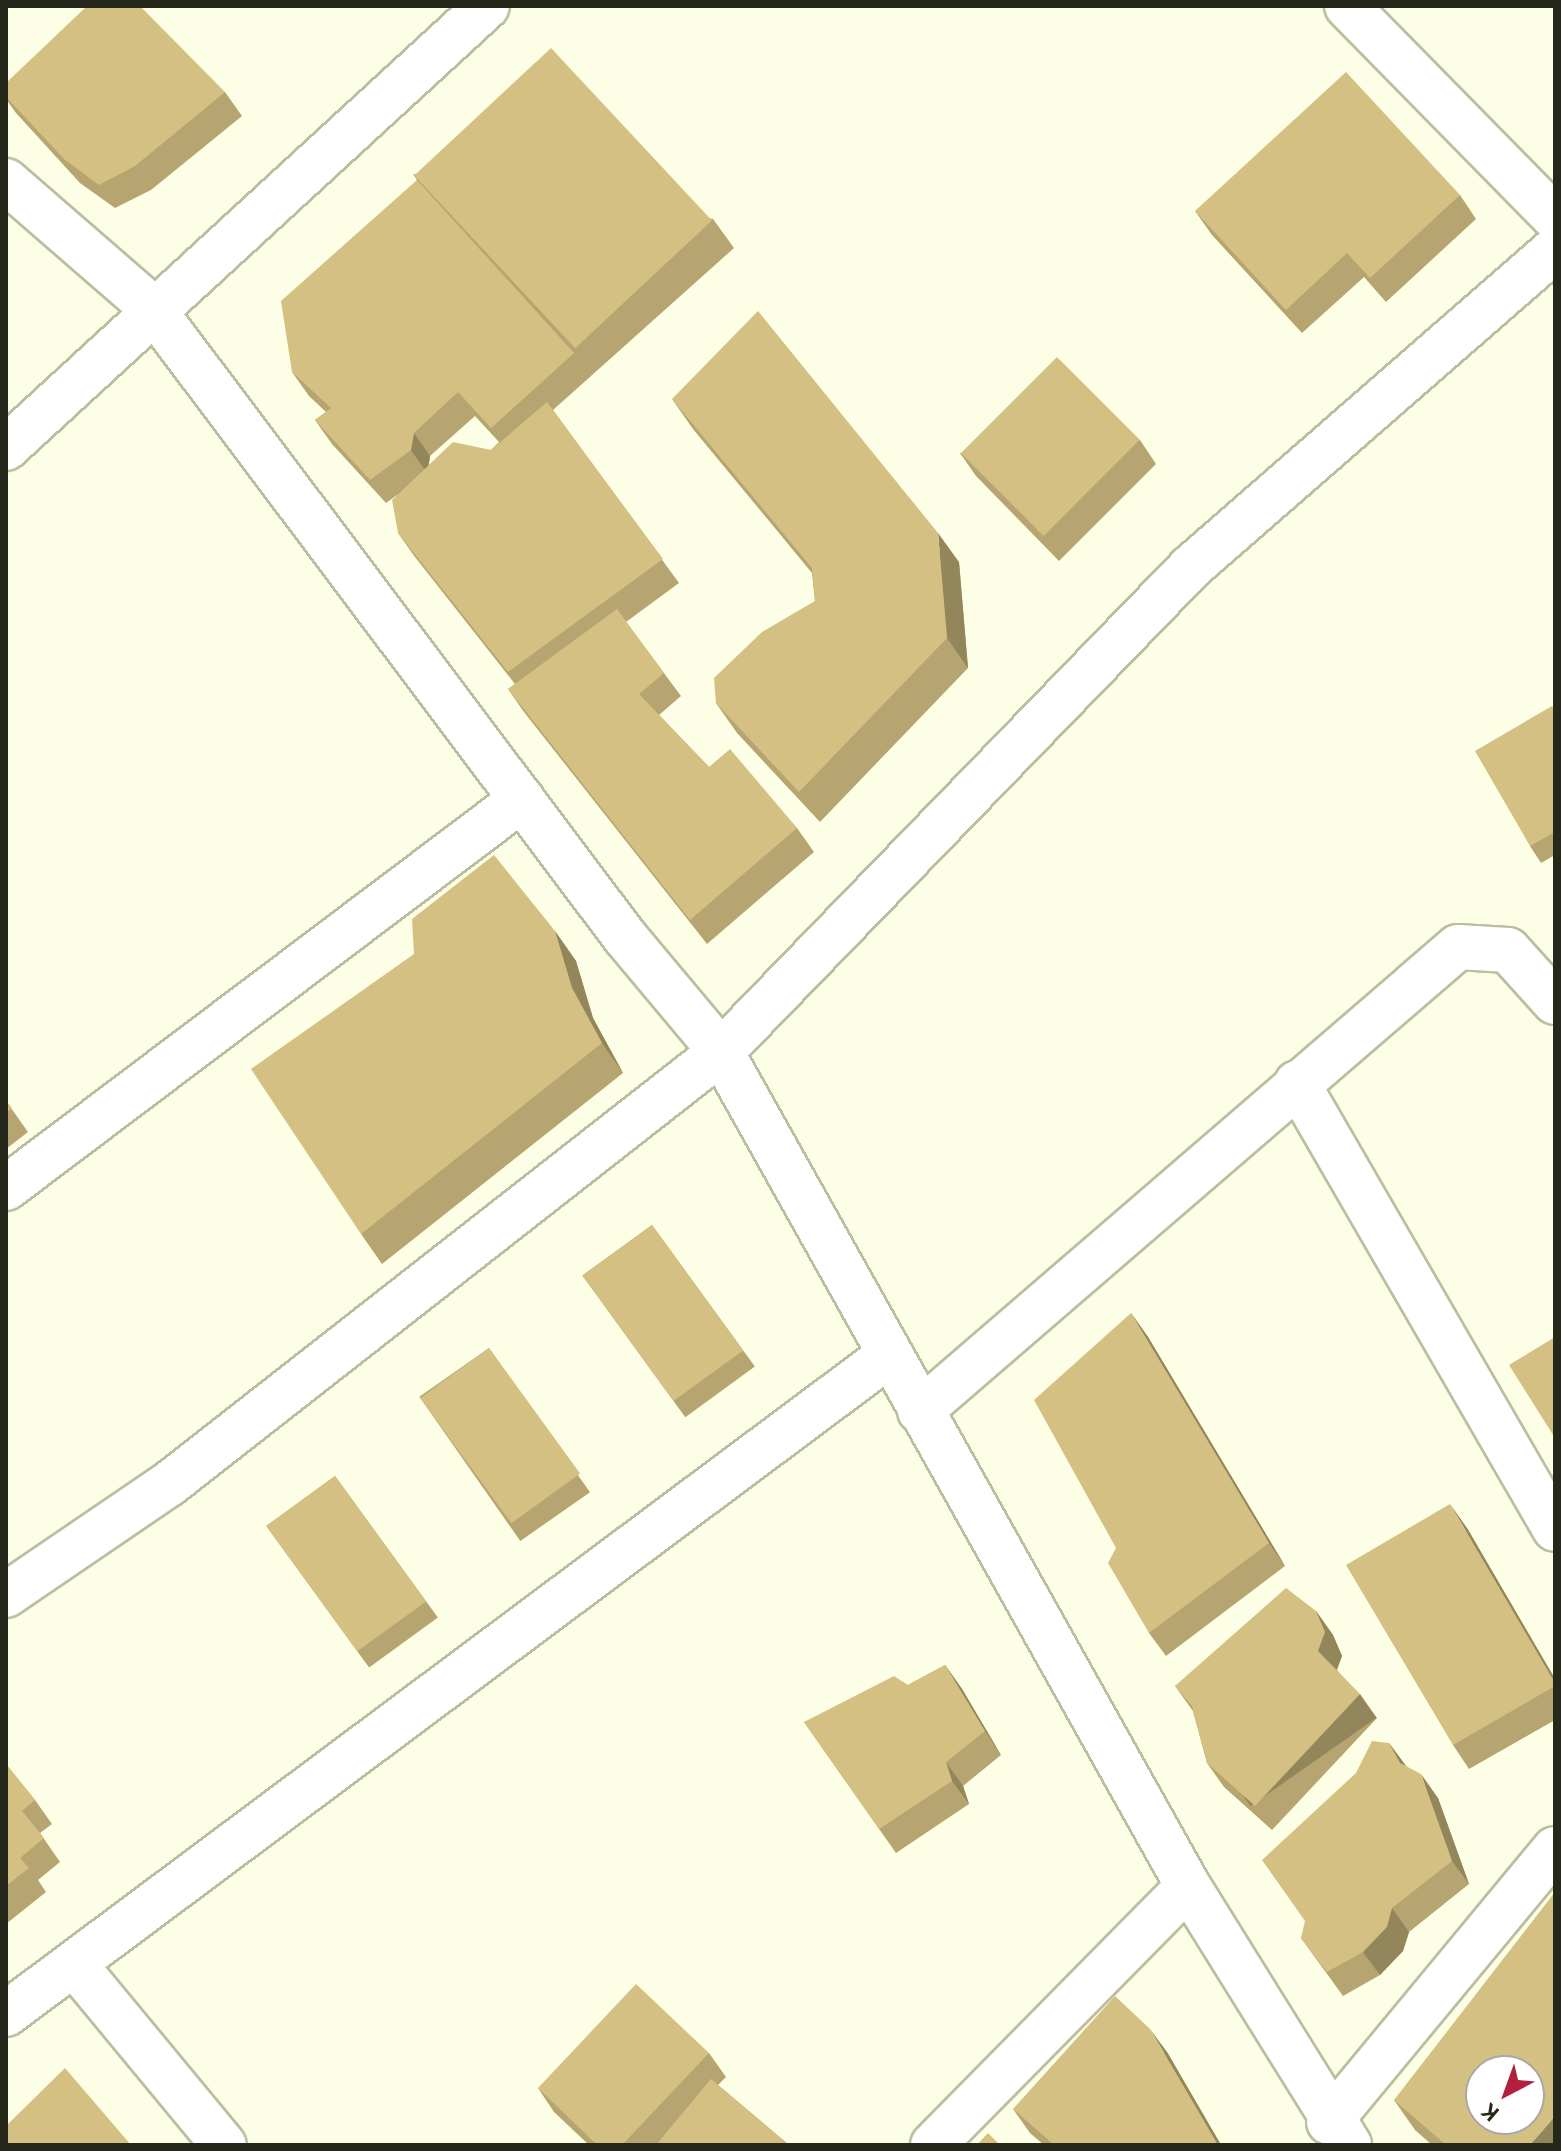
<!DOCTYPE html>
<style>
body{margin:0}
#map{position:relative;width:1561px;height:2151px;overflow:hidden;background:#fcffe5;font-family:"DM Sans",sans-serif}
div>[style]{position:absolute}
.roads{filter:drop-shadow(2px 0 #bbbe9f) drop-shadow(-2px 0 #bbbe9f) drop-shadow(0 2px #bbbe9f) drop-shadow(0 -2px #bbbe9f)}
.street>*{height:44px;margin:-22px;padding:0 22px;transform-origin:22px;border-radius:22px;background:#fff}
.secondary>*{height:44px;margin:-22px;padding:0 22px;transform-origin:22px;border-radius:22px;background:#fff}
.wall>*{inset:0;background:#b6a570;transform-origin:0 0}
.shaded-wall>*{inset:0;background:#94865b;transform-origin:0 0}
.building>*{inset:0;background:#d4c082;transform-origin:0 0}
span{translate:-50% -50%;white-space:nowrap;text-align:center;line-height:1.15;-webkit-text-stroke:7px #fff;paint-order:stroke}
.frame{position:absolute;inset:0;border:8px solid #27281c;pointer-events:none}
.north{position:absolute;left:1465px;top:2055px;width:80px;height:80px;box-sizing:border-box;background:#fff;border:2px solid #a9a9a4;border-radius:50%;rotate:221deg;font-size:22px;font-weight:700;line-height:32px;text-align:center;color:#27281c}
.north::after{content:'';display:block;margin:auto;width:28px;height:36px;background:#b3203f;clip-path:polygon(50% 0,100% 100%,50% 72%,0 100%)}
</style>
<div id="map">
<div class="roads">
<div class="street">
<i style="left:1347px;top:6px;width:297px;rotate:45.5deg"></i>
<i style="left:6px;top:181px;width:194px;rotate:41deg"></i>
<i style="left:152px;top:308px;width:787px;rotate:53.06deg"></i>
<i style="left:625px;top:937px;width:150px;rotate:50.1deg"></i>
<i style="left:721px;top:1052px;width:956px;rotate:60.75deg"></i>
<i style="left:1188px;top:1886px;width:305px;rotate:58.1deg"></i>
<i style="left:1297px;top:1083px;width:515px;rotate:59.95deg"></i>
<i style="left:6px;top:1188px;width:646px;rotate:-37.01deg"></i>
<i style="left:920px;top:1411px;width:710px;rotate:-40.78deg"></i>
<i style="left:1458px;top:947px;width:50px;rotate:3.4deg"></i>
<i style="left:1508px;top:950px;width:70px;rotate:47.9deg"></i>
<i style="left:6px;top:1595px;width:197px;rotate:-34.3deg"></i>
<i style="left:169px;top:1484px;width:701px;rotate:-38.05deg"></i>
<i style="left:721px;top:1052px;width:675px;rotate:-45.9deg"></i>
<i style="left:1191px;top:567px;width:483px;rotate:-41.1deg"></i>
<i style="left:74px;top:1964px;width:235px;rotate:50.4deg"></i>
<i style="left:6px;top:2014px;width:1102px;rotate:-36.73deg"></i>
<i style="left:1329px;top:2122px;width:354px;rotate:-50.4deg"></i>
<i style="left:933px;top:2145px;width:363px;rotate:-45.4deg"></i>
</div>
<div class="secondary">
<i style="left:6px;top:448px;width:653px;rotate:-42.58deg"></i>
</div>
</div>
<div class="wall">
<i style="clip-path:polygon(6px 83px,225px 92px,242px 116px,151px 190px,115px 208px,80px 183px,16px 113px,6px 99px)"></i>
<i style="clip-path:polygon(evenodd,413px 174px,713px 219px,734px 248px,553px 410px,679px 583px,626px 622px,681px 696px,659px 715px,709px 767px,797px 828px,814px 852px,707px 944px,524px 712px,508px 689px,515px 684px,415px 557px,398px 533px,397px 495px,386px 503px,332px 444px,315px 420px,326px 412px,309px 396px,292px 372px,417px 180px,413px 174px,475px 416px,499px 442px,491px 450px,429px 465px,430px 456px,475px 416px)"></i>
<i style="clip-path:polygon(1460px 195px,1476px 219px,1386px 302px,1364px 277px,1302px 333px,1212px 235px,1195px 211px)"></i>
<i style="clip-path:polygon(672px 399px,959px 562px,968px 668px,820px 822px,737px 733px,716px 703px,815px 601px,812px 573px,693px 429px)"></i>
<i style="clip-path:polygon(1140px 440px,1156px 464px,1059px 561px,976px 476px,960px 453px)"></i>
<i style="clip-path:polygon(1555px 710px,1555px 855px,1541px 863px,1530px 846px)"></i>
<i style="clip-path:polygon(555px 931px,576px 961px,593px 1018px,623px 1073px,382px 1264px,361px 1234px)"></i>
<i style="clip-path:polygon(6px 1101px,28px 1132px,6px 1149px)"></i>
<i style="left:652px;top:1225px;width:175px;height:86px;rotate:54deg"></i>
<i style="clip-path:polygon(1131px 1313px,1148px 1337px,1285px 1566px,1166px 1656px,1149px 1633px,1116px 1548px)"></i>
<i style="left:489px;top:1348px;width:176px;height:85px;rotate:55deg"></i>
<i style="left:335px;top:1476px;width:175px;height:85px;rotate:54deg"></i>
<i style="clip-path:polygon(1467px 1528px,1555px 1679px,1555px 1720px,1469px 1769px,1453px 1745px)"></i>
<i style="clip-path:polygon(1316px 1611px,1333px 1635px,1342px 1656px,1337px 1670px,1377px 1718px,1272px 1830px,1224px 1787px,1207px 1763px,1193px 1711px,1175px 1686px)"></i>
<i style="clip-path:polygon(945px 1665px,962px 1689px,1001px 1755px,963px 1786px,969px 1804px,896px 1853px,804px 1722px,908px 1685px)"></i>
<i style="clip-path:polygon(1389px 1743px,1406px 1766px,1438px 1798px,1469px 1884px,1409px 1932px,1403px 1951px,1380px 1975px,1343px 1996px,1301px 1938px)"></i>
<i style="clip-path:polygon(6px 1764px,35px 1800px,52px 1824px,40px 1833px,60px 1862px,38px 1880px,46px 1892px,6px 1924px)"></i>
<i style="clip-path:polygon(1167px 2052px,1221px 2145px,1044px 2145px,1030px 2133px,1013px 2109px)"></i>
<i style="clip-path:polygon(709px 2053px,726px 2077px,718px 2085px,789px 2145px,589px 2145px,554px 2112px,538px 2088px)"></i>
<i style="clip-path:polygon(1394px 2100px,1555px 2145px,1432px 2145px,1415px 2130px)"></i>
</div>
<div class="shaded-wall">
<i style="clip-path:polygon(414px 433px,430px 456px,427px 473px,411px 450px)"></i>
<i style="clip-path:polygon(938px 533px,959px 562px,968px 668px,947px 638px)"></i>
<i style="clip-path:polygon(555px 931px,576px 961px,593px 1018px,623px 1073px,602px 1043px,572px 988px)"></i>
<i style="clip-path:polygon(1131px 1313px,1148px 1337px,1285px 1566px,1269px 1543px)"></i>
<i style="clip-path:polygon(1450px 1504px,1467px 1528px,1555px 1679px,1555px 1683px)"></i>
<i style="clip-path:polygon(1316px 1611px,1333px 1635px,1342px 1656px,1335px 1674px,1318px 1651px)"></i>
<i style="clip-path:polygon(945px 1665px,962px 1689px,1001px 1755px,985px 1731px)"></i>
<i style="left:1360px;top:1694px;width:29px;height:154px;rotate:55deg"></i>
<i style="clip-path:polygon(1389px 1743px,1406px 1766px,1400px 1763px)"></i>
<i style="clip-path:polygon(946px 1762px,963px 1786px,969px 1804px,952px 1781px)"></i>
<i style="clip-path:polygon(1421px 1774px,1438px 1798px,1469px 1884px,1452px 1861px)"></i>
<i style="clip-path:polygon(1392px 1908px,1409px 1932px,1403px 1951px,1380px 1975px,1363px 1952px)"></i>
<i style="clip-path:polygon(1150px 2029px,1167px 2052px,1221px 2145px,1218px 2145px)"></i>
<i style="clip-path:polygon(1555px 2116px,1555px 2145px,1530px 2145px)"></i>
</div>
<div class="building">
<i style="clip-path:polygon(87px 6px,140px 6px,225px 92px,135px 166px,99px 185px,64px 159px,6px 97px,6px 83px)"></i>
<i style="left:551px;top:48px;width:236px;height:187px;rotate:47deg"></i>
<i style="clip-path:polygon(1346px 72px,1460px 195px,1370px 278px,1347px 253px,1286px 310px,1195px 211px)"></i>
<i style="clip-path:polygon(417px 180px,574px 353px,491px 428px,458px 392px,414px 433px,411px 450px,370px 480px,315px 420px,331px 408px,292px 372px,281px 301px)"></i>
<i style="clip-path:polygon(758px 311px,938px 533px,947px 638px,799px 792px,716px 703px,714px 678px,762px 632px,815px 601px,812px 568px,672px 399px)"></i>
<i style="left:1057px;top:357px;width:117px;height:136px;rotate:45deg"></i>
<i style="clip-path:polygon(547px 402px,663px 559px,508px 672px,398px 533px,392px 500px,453px 442px,491px 450px)"></i>
<i style="clip-path:polygon(617px 609px,664px 673px,639px 694px,709px 767px,730px 749px,797px 828px,690px 920px,508px 689px)"></i>
<i style="clip-path:polygon(1552px 706px,1555px 711px,1555px 832px,1530px 846px,1475px 751px)"></i>
<i style="clip-path:polygon(494px 855px,555px 931px,572px 988px,602px 1043px,361px 1234px,251px 1069px,414px 954px,412px 919px)"></i>
<i style="clip-path:polygon(6px 1101px,12px 1108px,6px 1113px)"></i>
<i style="left:652px;top:1225px;width:155px;height:86px;rotate:54deg"></i>
<i style="clip-path:polygon(1131px 1313px,1269px 1543px,1149px 1633px,1108px 1563px,1116px 1548px,1034px 1400px)"></i>
<i style="clip-path:polygon(1555px 1337px,1555px 1438px,1509px 1365px)"></i>
<i style="left:489px;top:1348px;width:155px;height:85px;rotate:54deg"></i>
<i style="left:335px;top:1476px;width:155px;height:85px;rotate:54deg"></i>
<i style="clip-path:polygon(1450px 1504px,1555px 1683px,1555px 1686px,1453px 1745px,1346px 1565px)"></i>
<i style="clip-path:polygon(1286px 1588px,1316px 1611px,1325px 1632px,1318px 1651px,1360px 1694px,1255px 1806px,1207px 1763px,1192px 1706px,1175px 1686px)"></i>
<i style="clip-path:polygon(945px 1665px,985px 1731px,946px 1762px,952px 1781px,879px 1829px,804px 1722px,894px 1676px,908px 1685px)"></i>
<i style="clip-path:polygon(1372px 1741px,1389px 1743px,1400px 1763px,1421px 1774px,1452px 1861px,1392px 1908px,1387px 1927px,1363px 1952px,1327px 1972px,1301px 1938px,1305px 1921px,1262px 1860px,1356px 1773px)"></i>
<i style="clip-path:polygon(6px 1764px,35px 1800px,22px 1811px,44px 1838px,20px 1858px,29px 1868px,6px 1886px)"></i>
<i style="clip-path:polygon(evenodd,1555px 1892px,1555px 2116px,1530px 2145px,1446px 2145px,1394px 2100px,1555px 1892px,1481px 2071px,1529px 2071px,1529px 2119px,1481px 2119px,1481px 2071px)"></i>
<i style="clip-path:polygon(636px 1984px,709px 2053px,622px 2145px,597px 2145px,538px 2088px)"></i>
<i style="clip-path:polygon(1115px 1996px,1150px 2029px,1218px 2145px,1054px 2145px,1013px 2109px)"></i>
<i style="clip-path:polygon(65px 2068px,131px 2145px,6px 2145px,6px 2126px)"></i>
<i style="clip-path:polygon(711px 2079px,789px 2145px,656px 2145px)"></i>
<i style="clip-path:polygon(988px 2133px,1000px 2145px,977px 2145px)"></i>
</div>
<div class="frame"></div>
<div class="north">K</div>
</div>
